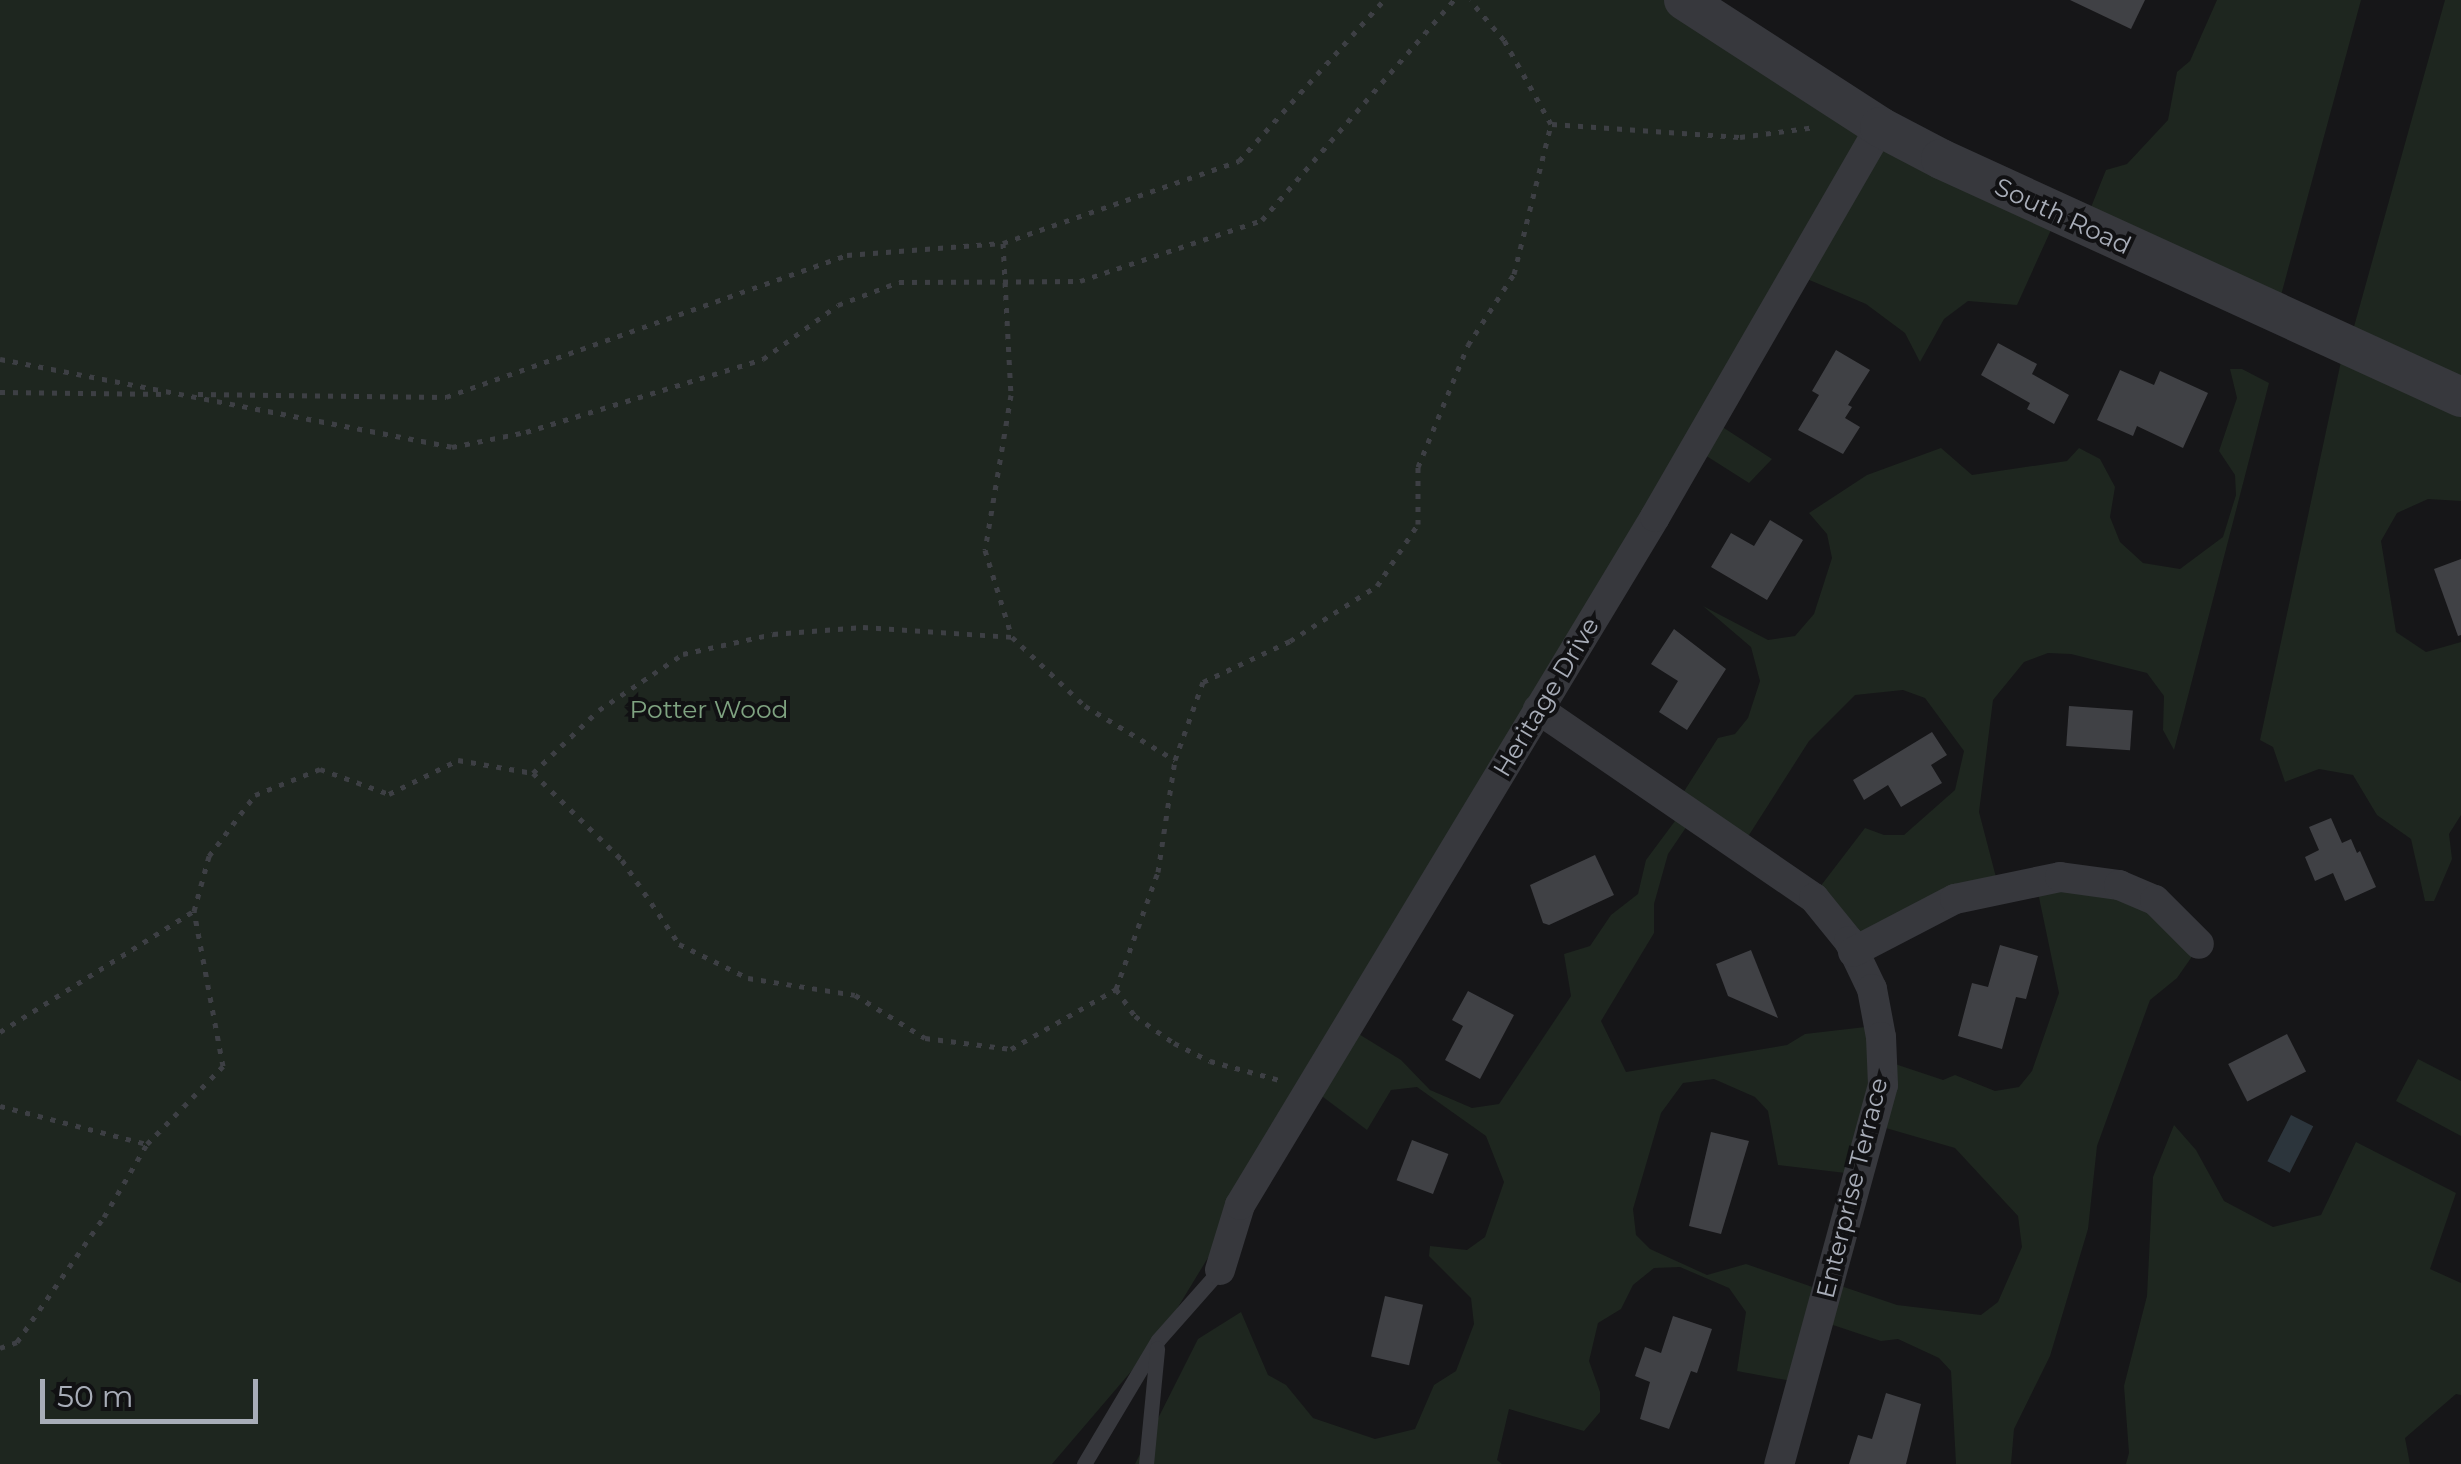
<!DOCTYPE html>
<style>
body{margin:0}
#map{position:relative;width:2461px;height:1464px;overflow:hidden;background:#161618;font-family:Montserrat,sans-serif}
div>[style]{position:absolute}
.green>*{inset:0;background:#1e261f}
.water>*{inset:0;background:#2c353c;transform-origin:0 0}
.building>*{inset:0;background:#404145;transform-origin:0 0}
.path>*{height:5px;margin-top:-2.5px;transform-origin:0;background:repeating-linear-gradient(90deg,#3d3f44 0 5px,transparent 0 13px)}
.service>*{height:15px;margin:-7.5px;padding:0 7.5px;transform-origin:7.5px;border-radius:7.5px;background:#37383d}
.minor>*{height:30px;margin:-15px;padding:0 15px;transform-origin:15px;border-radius:15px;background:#37383d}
.tertiary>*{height:40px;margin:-20px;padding:0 20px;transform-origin:20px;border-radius:20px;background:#37383d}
span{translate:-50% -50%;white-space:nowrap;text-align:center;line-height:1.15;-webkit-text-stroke:8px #111113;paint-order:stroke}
.street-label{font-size:25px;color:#a8adb8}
.park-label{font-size:25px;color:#7fa381}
.scale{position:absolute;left:40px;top:1379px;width:218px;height:45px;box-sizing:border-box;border:5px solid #a8adb8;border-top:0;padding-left:12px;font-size:30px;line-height:35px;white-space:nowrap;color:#a8adb8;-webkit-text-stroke:8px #111113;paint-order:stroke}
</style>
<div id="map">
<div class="green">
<i style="clip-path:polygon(evenodd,0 0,1687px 0,2055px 221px,2017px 305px,1968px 301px,1944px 319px,1920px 362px,1905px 333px,1866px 304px,1800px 276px,1710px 419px,1772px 459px,1749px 483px,1697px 450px,1349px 1028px,1401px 1060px,1430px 1090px,1472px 1108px,1499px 1104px,1571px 996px,1564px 954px,1590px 946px,1611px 915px,1638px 894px,1646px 860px,1675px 821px,1676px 804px,1718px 738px,1735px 734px,1748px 718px,1760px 681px,1751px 647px,1703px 606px,1768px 640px,1795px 636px,1814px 614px,1832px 558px,1827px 534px,1809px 513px,1867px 475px,1941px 448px,1972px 475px,2067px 461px,2079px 448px,2100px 459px,2115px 487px,2110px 517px,2120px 542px,2143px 563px,2180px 569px,2223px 537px,2236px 495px,2235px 475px,2219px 451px,2237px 398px,2230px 369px,2242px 369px,2269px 383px,2174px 750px,2163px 730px,2164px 696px,2147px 673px,2071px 654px,2048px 653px,2024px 662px,1993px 700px,1979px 812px,1998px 885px,1859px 947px,1813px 896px,1865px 828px,1884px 835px,1904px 835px,1955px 790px,1964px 751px,1925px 698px,1903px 690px,1855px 695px,1809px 741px,1742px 846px,1691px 820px,1668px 854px,1654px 904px,1654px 933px,1601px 1021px,1626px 1072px,1787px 1045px,1805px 1034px,1874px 1026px,1883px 1060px,1943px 1080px,1955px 1075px,1995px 1091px,2019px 1087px,2032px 1071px,2059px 993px,2036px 883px,2116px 885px,2200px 945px,2177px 978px,2150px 1000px,2097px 1146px,2088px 1229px,2050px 1356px,2014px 1429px,2011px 1464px,1956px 1464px,1951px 1371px,1939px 1358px,1898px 1339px,1881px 1341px,1821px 1321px,1797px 1382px,1737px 1371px,1746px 1312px,1729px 1288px,1680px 1267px,1654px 1268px,1633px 1285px,1621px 1309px,1598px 1323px,1589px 1361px,1600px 1392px,1600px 1412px,1584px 1431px,1509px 1409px,1497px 1460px,1502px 1464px,1135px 1464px,1198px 1339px,1241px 1312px,1268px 1375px,1286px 1385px,1313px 1418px,1375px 1439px,1415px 1429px,1434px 1385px,1456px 1371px,1474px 1324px,1471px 1298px,1429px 1256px,1430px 1246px,1467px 1250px,1485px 1237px,1504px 1182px,1486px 1136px,1417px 1087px,1391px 1090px,1367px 1130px,1311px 1088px,1158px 1340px,1052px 1464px,0 1464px,0 0,1714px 1079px,1755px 1097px,1768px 1111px,1778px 1165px,1854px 1174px,1872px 1124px,1955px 1148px,2018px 1216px,2022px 1247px,1998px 1302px,1981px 1315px,1897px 1305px,1832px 1283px,1821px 1290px,1746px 1264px,1707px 1275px,1650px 1249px,1636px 1235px,1633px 1209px,1661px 1113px,1683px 1083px,1714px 1079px)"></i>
<i style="clip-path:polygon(2217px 0,2361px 0,2277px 310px,2083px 227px,2106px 170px,2127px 164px,2168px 120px,2177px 72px,2190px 61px)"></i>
<i style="clip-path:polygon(2445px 0,2461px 0,2461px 501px,2428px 499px,2397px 513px,2381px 541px,2396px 632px,2426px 652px,2461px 642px,2461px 815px,2449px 834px,2452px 859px,2434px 901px,2425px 901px,2411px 839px,2377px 815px,2353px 775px,2319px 769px,2285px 782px,2273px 747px,2260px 740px,2343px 352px,2350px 341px)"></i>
<i style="clip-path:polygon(2418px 1059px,2461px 1081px,2461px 1136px,2396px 1101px)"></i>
<i style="clip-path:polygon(2174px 1125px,2196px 1150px,2224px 1201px,2273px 1227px,2321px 1215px,2356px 1142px,2456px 1193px,2430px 1269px,2461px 1283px,2461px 1395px,2456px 1394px,2405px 1438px,2410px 1464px,2126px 1464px,2129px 1453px,2124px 1386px,2147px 1296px,2153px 1177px)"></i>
</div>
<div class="water">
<i style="left:2291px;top:1115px;width:25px;height:52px;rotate:27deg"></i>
</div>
<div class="building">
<i style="clip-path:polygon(2070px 0,2145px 0,2131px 29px)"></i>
<i style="clip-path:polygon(1998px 343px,2037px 364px,2032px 374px,2069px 395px,2054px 424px,2027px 409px,2030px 403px,1981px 375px)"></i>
<i style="clip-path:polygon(1836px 350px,1870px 370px,1848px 405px,1852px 407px,1845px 418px,1860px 427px,1843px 454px,1798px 430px,1819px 395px,1812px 391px)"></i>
<i style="clip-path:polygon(2120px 370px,2154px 385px,2160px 371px,2208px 393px,2183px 448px,2137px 426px,2133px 436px,2097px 420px)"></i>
<i style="clip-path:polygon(1770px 520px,1803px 540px,1767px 600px,1711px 567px,1731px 533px,1754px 546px)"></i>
<i style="clip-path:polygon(2461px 559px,2461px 635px,2458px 636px,2434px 569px)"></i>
<i style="clip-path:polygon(1674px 629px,1726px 669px,1687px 730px,1659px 712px,1678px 681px,1651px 664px)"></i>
<i style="left:2069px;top:706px;width:64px;height:40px;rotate:4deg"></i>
<i style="clip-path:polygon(1932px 732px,1947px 755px,1931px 765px,1942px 783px,1901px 807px,1888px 785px,1864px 800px,1853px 780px)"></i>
<i style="clip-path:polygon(2331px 818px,2342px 843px,2351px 839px,2357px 853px,2360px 851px,2376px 887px,2345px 901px,2333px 873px,2315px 881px,2305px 857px,2319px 850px,2309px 827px)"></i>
<i style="clip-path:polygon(1595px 855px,1614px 895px,1549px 925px,1543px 923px,1530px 885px)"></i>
<i style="clip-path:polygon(2000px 945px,2038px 956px,2026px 999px,2016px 997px,2002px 1049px,1958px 1036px,1972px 983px,1988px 987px)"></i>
<i style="clip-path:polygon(1751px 950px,1778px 1018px,1728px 996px,1716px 964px)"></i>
<i style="clip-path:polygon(1468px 991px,1514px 1015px,1480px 1079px,1445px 1060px,1463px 1026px,1452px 1020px)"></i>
<i style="left:2287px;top:1034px;width:42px;height:66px;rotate:63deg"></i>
<i style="clip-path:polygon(1711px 1132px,1749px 1141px,1721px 1234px,1689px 1226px)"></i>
<i style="left:1412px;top:1140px;width:39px;height:43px;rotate:21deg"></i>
<i style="left:1385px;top:1296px;width:39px;height:62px;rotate:13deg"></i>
<i style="clip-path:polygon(1673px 1316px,1712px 1329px,1697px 1373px,1691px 1371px,1669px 1429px,1640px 1419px,1650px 1382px,1635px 1376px,1645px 1347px,1661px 1353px)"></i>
<i style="clip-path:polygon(1886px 1393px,1921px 1404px,1906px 1464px,1849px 1464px,1858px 1435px,1872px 1439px)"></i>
</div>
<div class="path">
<i style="left:1552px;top:124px;width:188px;rotate:4deg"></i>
<i style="left:1740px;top:137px;width:76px;rotate:-7.6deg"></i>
<i style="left:1003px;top:243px;width:152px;rotate:87deg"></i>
<i style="left:1011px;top:395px;width:157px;rotate:99.5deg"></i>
<i style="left:985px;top:550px;width:91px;rotate:72.8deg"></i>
<i style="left:1012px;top:637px;width:100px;rotate:43.4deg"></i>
<i style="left:1085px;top:706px;width:105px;rotate:31deg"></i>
<i style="left:0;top:359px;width:460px;rotate:11deg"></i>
<i style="left:452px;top:447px;width:76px;rotate:-11.5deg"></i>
<i style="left:526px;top:432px;width:248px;rotate:-17.1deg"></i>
<i style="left:763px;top:359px;width:92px;rotate:-35.8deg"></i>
<i style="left:838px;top:305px;width:65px;rotate:-20.7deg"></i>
<i style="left:899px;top:282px;width:181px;rotate:-0.3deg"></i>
<i style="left:1080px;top:281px;width:192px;rotate:-18.5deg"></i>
<i style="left:1262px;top:220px;width:292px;rotate:-48.9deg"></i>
<i style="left:0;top:392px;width:167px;rotate:0.7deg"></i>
<i style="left:198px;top:394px;width:248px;rotate:0.7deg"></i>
<i style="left:446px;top:397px;width:425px;rotate:-19.5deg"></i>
<i style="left:847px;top:255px;width:156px;rotate:-4.4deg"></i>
<i style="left:1003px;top:243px;width:250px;rotate:-19.2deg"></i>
<i style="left:1239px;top:161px;width:217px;rotate:-48deg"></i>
<i style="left:533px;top:773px;width:91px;rotate:-43.7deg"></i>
<i style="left:599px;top:710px;width:101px;rotate:-33.7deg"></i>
<i style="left:683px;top:654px;width:92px;rotate:-12.5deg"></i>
<i style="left:773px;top:634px;width:90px;rotate:-4.4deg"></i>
<i style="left:863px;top:627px;width:149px;rotate:3.8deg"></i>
<i style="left:1116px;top:989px;width:33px;rotate:55deg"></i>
<i style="left:1135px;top:1016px;width:47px;rotate:34.7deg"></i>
<i style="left:1174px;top:1043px;width:40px;rotate:26.6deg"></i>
<i style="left:1210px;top:1061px;width:76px;rotate:15.3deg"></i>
<i style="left:0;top:1032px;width:229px;rotate:-32deg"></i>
<i style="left:0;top:1106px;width:152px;rotate:14.5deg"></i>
<i style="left:0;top:1348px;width:18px;rotate:-19deg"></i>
<i style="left:17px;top:1342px;width:152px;rotate:-55.2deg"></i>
<i style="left:104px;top:1217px;width:85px;rotate:-59.5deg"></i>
<i style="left:147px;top:1144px;width:109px;rotate:-45.7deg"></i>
<i style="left:223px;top:1066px;width:158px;rotate:-100.6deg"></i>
<i style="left:194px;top:911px;width:57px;rotate:-74.7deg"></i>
<i style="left:209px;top:856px;width:76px;rotate:-53deg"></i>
<i style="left:255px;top:795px;width:70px;rotate:-21.8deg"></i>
<i style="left:320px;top:769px;width:73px;rotate:19.9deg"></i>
<i style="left:389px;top:794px;width:77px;rotate:-26.2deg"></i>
<i style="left:458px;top:760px;width:76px;rotate:9.8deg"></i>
<i style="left:533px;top:773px;width:124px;rotate:44.3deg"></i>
<i style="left:622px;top:860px;width:102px;rotate:55.8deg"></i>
<i style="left:679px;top:944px;width:77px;rotate:26.2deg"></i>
<i style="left:748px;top:978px;width:108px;rotate:9deg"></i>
<i style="left:855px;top:995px;width:82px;rotate:31.6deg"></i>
<i style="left:925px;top:1038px;width:87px;rotate:7.3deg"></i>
<i style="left:1011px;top:1049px;width:121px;rotate:-29.7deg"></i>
<i style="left:1116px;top:989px;width:124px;rotate:-70.3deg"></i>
<i style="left:1158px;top:872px;width:113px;rotate:-81.4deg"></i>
<i style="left:1175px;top:760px;width:83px;rotate:-70.3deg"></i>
<i style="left:1203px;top:682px;width:96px;rotate:-25.2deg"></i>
<i style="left:1290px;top:641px;width:103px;rotate:-32.3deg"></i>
<i style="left:1377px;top:586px;width:74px;rotate:-56.5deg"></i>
<i style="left:1418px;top:524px;width:57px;rotate:-90deg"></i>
<i style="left:1418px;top:467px;width:132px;rotate:-67.7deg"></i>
<i style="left:1468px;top:345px;width:85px;rotate:-57.1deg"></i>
<i style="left:1514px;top:274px;width:154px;rotate:-76.1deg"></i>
<i style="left:1551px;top:124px;width:96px;rotate:-119.2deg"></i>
<i style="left:1504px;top:40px;width:52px;rotate:-130.4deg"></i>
</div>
<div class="service">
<i style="left:1084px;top:1464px;width:144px;rotate:-59.2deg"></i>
<i style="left:1158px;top:1340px;width:94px;rotate:-48.5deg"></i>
<i style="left:1146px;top:1464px;width:116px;rotate:-84.5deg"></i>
</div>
<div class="minor">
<i style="left:1538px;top:709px;width:335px;rotate:34.4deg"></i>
<i style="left:1814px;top:898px;width:55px;rotate:50.9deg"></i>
<i style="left:1849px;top:941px;width:53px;rotate:64.4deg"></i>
<i style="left:1872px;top:989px;width:49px;rotate:79.4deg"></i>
<i style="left:1881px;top:1037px;width:48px;rotate:87.6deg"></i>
<i style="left:1883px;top:1085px;width:393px;rotate:105.3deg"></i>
<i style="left:1853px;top:952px;width:115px;rotate:-27.5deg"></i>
<i style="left:1955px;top:899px;width:107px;rotate:-11.8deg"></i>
<i style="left:2060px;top:877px;width:60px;rotate:7.7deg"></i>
<i style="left:2119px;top:885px;width:39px;rotate:23deg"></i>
<i style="left:2155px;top:900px;width:62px;rotate:45deg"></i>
<i style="left:1220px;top:1270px;width:68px;rotate:-72.9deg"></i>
<i style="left:1240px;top:1205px;width:803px;rotate:-58.9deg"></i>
<i style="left:1655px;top:517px;width:450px;rotate:-60deg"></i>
</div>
<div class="tertiary">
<i style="left:1684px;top:0;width:234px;rotate:32.9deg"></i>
<i style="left:1880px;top:127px;width:69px;rotate:27.7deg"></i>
<i style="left:1941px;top:159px;width:572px;rotate:24.59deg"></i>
</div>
<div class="street-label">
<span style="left:2063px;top:216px;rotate:25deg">South Road</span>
<span style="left:1546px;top:697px;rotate:-59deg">Heritage Drive</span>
<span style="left:1852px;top:1188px;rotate:-76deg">Enterprise Terrace</span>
</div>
<div class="park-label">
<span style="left:709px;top:709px">Potter Wood</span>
</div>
<div class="scale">50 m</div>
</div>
